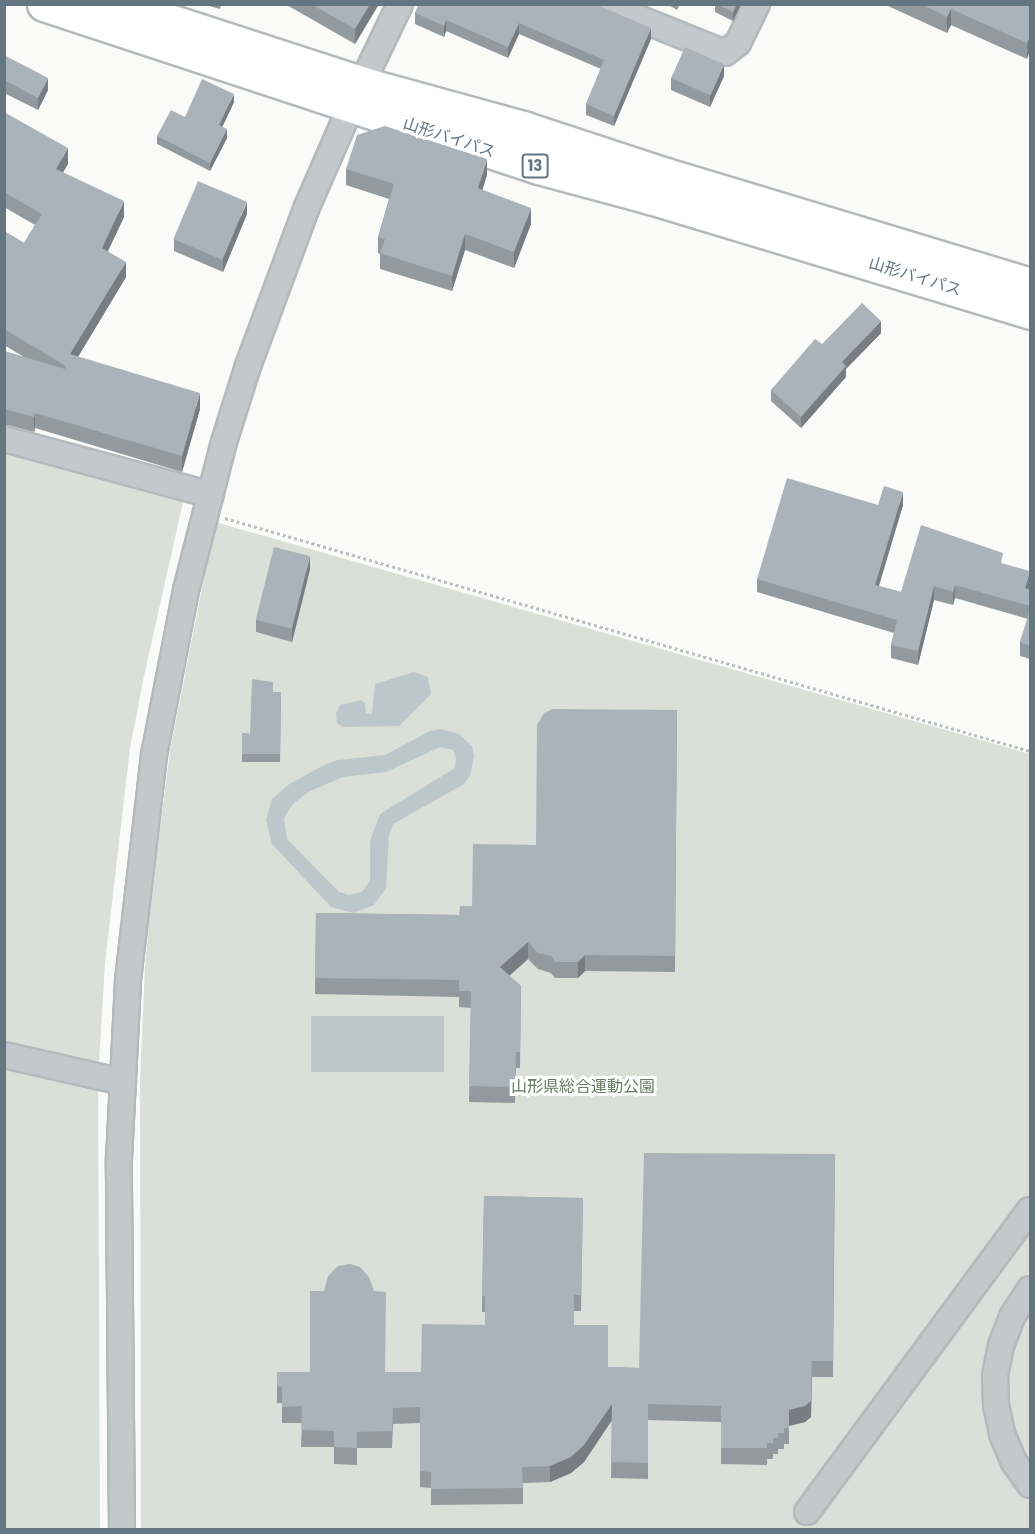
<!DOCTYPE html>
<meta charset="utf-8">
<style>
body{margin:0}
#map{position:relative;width:1035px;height:1534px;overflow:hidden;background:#fafaf8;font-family:Poppins,"Noto Sans JP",sans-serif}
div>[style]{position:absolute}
.green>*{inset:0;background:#dadfd7}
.water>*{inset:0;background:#bbc7cb;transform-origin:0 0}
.path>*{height:3px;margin-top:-1.5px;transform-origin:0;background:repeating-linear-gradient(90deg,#bbbfc2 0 3px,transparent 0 6px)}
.roads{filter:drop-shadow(2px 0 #b4b9bd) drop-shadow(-2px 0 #b4b9bd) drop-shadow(0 2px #b4b9bd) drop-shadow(0 -2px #b4b9bd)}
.minor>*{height:24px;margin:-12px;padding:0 12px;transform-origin:12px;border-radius:12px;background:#c3c8cc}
.highway>*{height:33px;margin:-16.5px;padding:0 16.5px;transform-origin:16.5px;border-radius:16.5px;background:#fff}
.wall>*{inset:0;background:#929a9f}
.shaded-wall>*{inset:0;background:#777d82}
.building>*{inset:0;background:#aab3b9;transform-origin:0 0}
span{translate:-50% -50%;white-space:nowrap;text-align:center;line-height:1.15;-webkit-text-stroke:6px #fff;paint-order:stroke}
.shield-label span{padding:2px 4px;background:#fff;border:2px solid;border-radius:4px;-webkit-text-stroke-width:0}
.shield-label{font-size:15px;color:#657683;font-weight:700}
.street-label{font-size:16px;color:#657683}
.park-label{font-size:16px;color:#687a64}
.frame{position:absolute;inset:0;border:6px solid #657683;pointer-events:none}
</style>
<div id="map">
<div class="green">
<i style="clip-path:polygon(4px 450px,183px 502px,144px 676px,130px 748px,105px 963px,98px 1079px,100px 1529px,5px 1529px)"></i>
<i style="clip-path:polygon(215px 522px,1030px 754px,1030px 1529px,141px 1530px,140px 1081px,145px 967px,152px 892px,170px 751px)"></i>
</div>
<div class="water">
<i style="clip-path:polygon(414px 672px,428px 677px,431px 694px,399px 726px,343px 727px,337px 723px,336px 713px,340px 705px,361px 700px,365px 703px,366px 713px,372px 714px,375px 684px)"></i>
<i style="clip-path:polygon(evenodd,441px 729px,459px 734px,472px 746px,474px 756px,470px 776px,464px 784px,393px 824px,389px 836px,386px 888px,374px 905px,353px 913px,331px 907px,272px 844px,266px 820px,272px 799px,288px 785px,322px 766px,338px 760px,385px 755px,430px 731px,441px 729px,440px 747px,453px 750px,456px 758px,455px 768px,380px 814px,370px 841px,370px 880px,362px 892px,349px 895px,339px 892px,287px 839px,284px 818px,293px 804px,308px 792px,343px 777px,386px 772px,440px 747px)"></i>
<i style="left:311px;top:1016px;width:133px;height:56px"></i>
</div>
<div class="path">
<i style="left:225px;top:518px;width:838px;rotate:16.14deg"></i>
</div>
<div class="roads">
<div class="minor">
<i style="left:603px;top:4px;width:131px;rotate:21.9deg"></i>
<i style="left:725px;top:53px;width:16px;rotate:-38deg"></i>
<i style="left:738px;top:43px;width:43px;rotate:-64deg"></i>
<i style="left:4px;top:439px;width:214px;rotate:15.1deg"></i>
<i style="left:4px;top:1055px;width:122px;rotate:12.8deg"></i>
<i style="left:1030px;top:1289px;width:33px;rotate:123deg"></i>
<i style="left:1012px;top:1317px;width:30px;rotate:111deg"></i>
<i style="left:1001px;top:1345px;width:31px;rotate:101deg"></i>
<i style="left:995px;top:1375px;width:30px;rotate:88deg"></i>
<i style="left:996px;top:1405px;width:30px;rotate:78deg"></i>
<i style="left:1002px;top:1434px;width:30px;rotate:67deg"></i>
<i style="left:1014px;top:1462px;width:28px;rotate:55deg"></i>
<i style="left:807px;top:1512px;width:375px;rotate:-53.6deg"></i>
<i style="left:122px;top:1530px;width:371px;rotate:-90.5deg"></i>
<i style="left:119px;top:1159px;width:179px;rotate:-87.1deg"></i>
<i style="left:128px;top:980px;width:226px;rotate:-83.4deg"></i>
<i style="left:154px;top:755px;width:168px;rotate:-79deg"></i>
<i style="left:186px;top:590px;width:153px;rotate:-75.6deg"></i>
<i style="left:224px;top:442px;width:80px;rotate:-72.5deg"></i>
<i style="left:248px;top:366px;width:167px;rotate:-69.7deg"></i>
<i style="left:306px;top:209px;width:112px;rotate:-66.4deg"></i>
<i style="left:351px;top:106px;width:113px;rotate:-64.3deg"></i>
</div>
<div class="highway">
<i style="left:44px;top:4px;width:521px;rotate:18.23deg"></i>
<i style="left:539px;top:167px;width:115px;rotate:15.1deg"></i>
<i style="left:650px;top:197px;width:397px;rotate:16.8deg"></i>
<i style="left:117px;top:4px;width:259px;rotate:18deg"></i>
<i style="left:363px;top:84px;width:166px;rotate:15.4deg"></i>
<i style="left:523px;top:128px;width:147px;rotate:18.2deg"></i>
<i style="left:663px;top:174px;width:383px;rotate:16.8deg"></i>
</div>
</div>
<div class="wall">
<i style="clip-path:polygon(202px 4px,221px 4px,220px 9px)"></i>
<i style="clip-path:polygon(285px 4px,379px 4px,355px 44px)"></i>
<i style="clip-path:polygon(419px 4px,651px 39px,614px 126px,586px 115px,586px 104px,601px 69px,519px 34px,508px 58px,446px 31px,444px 37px,415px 24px,415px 13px)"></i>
<i style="clip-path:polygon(667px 4px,680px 4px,677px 10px)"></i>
<i style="clip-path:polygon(715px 4px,741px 4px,733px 21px,715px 12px)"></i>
<i style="clip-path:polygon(888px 4px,1030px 4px,1027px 59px,951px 25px,947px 33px,888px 6px)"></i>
<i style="clip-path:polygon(4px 55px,48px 90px,38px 110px,4px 93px)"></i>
<i style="clip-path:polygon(724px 76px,710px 107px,671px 90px,671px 78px)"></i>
<i style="clip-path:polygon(234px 102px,222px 127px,227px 138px,210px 171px,157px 144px,157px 136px,185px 117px)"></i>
<i style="clip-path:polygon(4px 112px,68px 164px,63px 172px,124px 217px,108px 251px,126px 277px,78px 357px,200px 409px,182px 472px,35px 428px,34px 432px,8px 425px,4px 425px,4px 351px,24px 357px,4px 345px,4px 231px,24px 243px,35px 225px,4px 207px)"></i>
<i style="clip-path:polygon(346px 169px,487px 175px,482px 190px,531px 224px,514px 268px,465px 250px,452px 291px,380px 269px,380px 254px,378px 253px,378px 237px,389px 199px,346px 185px)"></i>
<i style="clip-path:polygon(247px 214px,223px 272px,174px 251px,174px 239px)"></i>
<i style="clip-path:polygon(881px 333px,846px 369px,846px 377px,801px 428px,771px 401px,771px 390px,822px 344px)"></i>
<i style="clip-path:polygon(878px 505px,903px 505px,879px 586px,901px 592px,1003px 564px,1030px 585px,1029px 590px,1030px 590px,1030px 659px,1020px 656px,1020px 642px,1028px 619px,955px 598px,953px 605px,934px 600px,918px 665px,891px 658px,891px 645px,894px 633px,757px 592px,757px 579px)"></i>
<i style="clip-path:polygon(310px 569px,292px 642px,256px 632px,256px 620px)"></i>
<i style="clip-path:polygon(273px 692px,281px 692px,280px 762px,242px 762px,242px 733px,250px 734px)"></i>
<i style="clip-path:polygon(677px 710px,675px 972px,585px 971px,578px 978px,555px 978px,551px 973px,538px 969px,528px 959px,509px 976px,521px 986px,520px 1068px,516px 1068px,515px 1103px,469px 1102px,471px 1008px,459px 1007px,459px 997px,315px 994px,316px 913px,459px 915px,472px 906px)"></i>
<i style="clip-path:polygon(835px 1154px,833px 1377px,812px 1377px,811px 1417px,805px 1422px,789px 1426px,789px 1444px,784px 1444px,784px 1449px,778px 1449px,778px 1454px,773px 1454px,773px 1459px,767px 1459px,767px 1465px,721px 1464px,721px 1422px,648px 1420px,648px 1479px,611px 1478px,612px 1420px,584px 1462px,571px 1473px,550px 1482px,523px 1483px,523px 1504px,431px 1505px,431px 1488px,420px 1487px,420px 1423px,393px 1424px,392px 1448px,357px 1448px,357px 1465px,334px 1464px,334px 1447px,301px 1447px,302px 1423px,282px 1423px,282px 1403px,277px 1403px,277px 1372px,421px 1372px,485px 1325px,485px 1312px,482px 1312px,484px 1196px,583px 1198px,581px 1311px,574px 1311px,574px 1325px,608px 1367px,639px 1368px)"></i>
</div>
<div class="shaded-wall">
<i style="clip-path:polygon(370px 4px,379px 4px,355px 44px,355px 29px)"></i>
<i style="clip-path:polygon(737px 4px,741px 4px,733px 21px,733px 12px)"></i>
<i style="clip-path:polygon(951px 9px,951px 25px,947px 33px,947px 17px)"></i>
<i style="clip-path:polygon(446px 20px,446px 31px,444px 37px,444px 26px)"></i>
<i style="clip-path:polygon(519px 23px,519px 34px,508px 58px,508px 47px)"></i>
<i style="clip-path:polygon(651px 28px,651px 39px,614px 126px,614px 116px)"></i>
<i style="clip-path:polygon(1030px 35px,1030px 51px,1027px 59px,1027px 43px)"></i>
<i style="clip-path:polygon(724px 64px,724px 76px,710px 107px,710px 95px)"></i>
<i style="clip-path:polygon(48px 78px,48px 90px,38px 110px,38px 98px)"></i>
<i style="clip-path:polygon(234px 94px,234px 102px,219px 134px,219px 125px)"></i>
<i style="clip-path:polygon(227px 129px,227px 138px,210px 171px,210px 163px)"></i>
<i style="clip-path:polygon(68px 148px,68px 164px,56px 184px,56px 169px)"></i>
<i style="clip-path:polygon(487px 159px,487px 175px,478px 204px,478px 188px)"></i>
<i style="clip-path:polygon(124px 201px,124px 217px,102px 263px,102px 248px)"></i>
<i style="clip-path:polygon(247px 202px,247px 214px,223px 272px,223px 259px)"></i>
<i style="clip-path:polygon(531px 208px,531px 224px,514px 268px,514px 252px)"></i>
<i style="clip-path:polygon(465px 234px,465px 250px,452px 291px,452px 276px)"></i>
<i style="clip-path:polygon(126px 262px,126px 277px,70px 370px,70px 354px)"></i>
<i style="clip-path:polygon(881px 321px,881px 333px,846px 369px,846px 377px,801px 428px,801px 417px,842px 362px)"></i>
<i style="clip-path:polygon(200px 393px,200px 409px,182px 472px,182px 456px)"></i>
<i style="clip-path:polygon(35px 413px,35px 428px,34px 432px,34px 417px)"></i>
<i style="clip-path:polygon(903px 492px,903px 505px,875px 598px,875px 585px)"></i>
<i style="clip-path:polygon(310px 556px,310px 569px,292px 642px,292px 629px)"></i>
<i style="clip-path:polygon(1030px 571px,1030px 585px,1025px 602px,1025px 588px)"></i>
<i style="clip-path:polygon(955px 585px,955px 598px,953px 605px,953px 592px)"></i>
<i style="clip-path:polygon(934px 586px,934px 600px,918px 665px,918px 651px)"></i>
<i style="clip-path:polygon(528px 942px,528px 959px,500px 984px,500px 967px)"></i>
<i style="clip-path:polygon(585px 955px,585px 971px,578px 978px,578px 962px)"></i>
<i style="clip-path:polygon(812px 1361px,811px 1417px,805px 1422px,789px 1426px,789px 1444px,789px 1410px)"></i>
<i style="clip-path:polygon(612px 1404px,612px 1420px,584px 1462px,571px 1473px,550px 1482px,550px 1466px)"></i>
</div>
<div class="building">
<i style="clip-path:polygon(311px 4px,370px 4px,355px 29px)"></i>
<i style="clip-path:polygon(419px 4px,595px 4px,651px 28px,614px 116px,586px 104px,604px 60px,519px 23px,508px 47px,446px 20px,444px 26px,415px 13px)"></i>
<i style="clip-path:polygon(717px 4px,737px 4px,733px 12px)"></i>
<i style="clip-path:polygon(921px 4px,1030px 4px,1030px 35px,1027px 43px,951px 9px,947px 17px)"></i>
<i style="left:685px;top:47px;width:43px;height:34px;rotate:24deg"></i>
<i style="clip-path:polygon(4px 55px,48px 78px,38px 98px,4px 80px)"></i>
<i style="clip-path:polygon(202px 79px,234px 94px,219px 125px,227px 129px,210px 163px,157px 136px,171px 110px,185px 117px)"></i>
<i style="clip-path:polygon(4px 112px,68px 148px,56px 169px,124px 201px,102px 248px,126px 262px,70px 354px,200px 393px,182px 456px,35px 413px,34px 417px,8px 410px,4px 410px,4px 351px,65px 369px,66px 366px,4px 329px,4px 231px,24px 243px,42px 214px,4px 192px)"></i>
<i style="clip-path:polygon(385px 126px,487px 159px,478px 188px,531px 208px,514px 252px,465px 234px,452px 276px,380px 253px,385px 239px,378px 237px,394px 184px,346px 169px,357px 135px)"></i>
<i style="left:198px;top:181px;width:53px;height:63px;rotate:23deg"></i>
<i style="clip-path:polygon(862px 303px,881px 321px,842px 362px,846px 366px,801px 417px,771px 390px,815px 339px,822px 344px)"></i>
<i style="clip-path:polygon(787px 478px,878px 505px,884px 486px,903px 492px,875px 585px,901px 592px,921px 525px,1003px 553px,1001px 563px,1030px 571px,1025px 588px,1030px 590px,1030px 606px,955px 585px,953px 592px,934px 586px,918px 651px,891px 645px,897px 620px,757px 579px)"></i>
<i style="left:274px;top:547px;width:37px;height:75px;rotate:14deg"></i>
<i style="clip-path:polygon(1030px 609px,1030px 646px,1020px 642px)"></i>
<i style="clip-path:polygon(252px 679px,273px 682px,273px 692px,281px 692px,280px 754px,242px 754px,242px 733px,250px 734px)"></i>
<i style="clip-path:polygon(553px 709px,677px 710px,675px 956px,585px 955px,578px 962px,555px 962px,551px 956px,538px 953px,528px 942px,500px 967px,521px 986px,520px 1052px,516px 1052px,515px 1087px,469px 1086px,471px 991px,459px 991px,459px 980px,315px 978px,316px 913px,459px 915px,460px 906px,472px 906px,473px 844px,536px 845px,537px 725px,544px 713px)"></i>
<i style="clip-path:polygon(644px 1153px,835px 1154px,833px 1361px,812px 1361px,811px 1401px,805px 1406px,789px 1410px,789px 1428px,784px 1428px,784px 1433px,778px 1433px,778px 1438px,773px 1438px,773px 1443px,767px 1443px,767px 1448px,721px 1448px,721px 1406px,648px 1404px,648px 1463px,611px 1462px,612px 1404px,584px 1445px,571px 1457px,550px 1466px,522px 1467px,523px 1488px,431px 1489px,431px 1472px,420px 1471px,420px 1407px,393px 1408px,392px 1431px,357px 1432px,357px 1448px,334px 1447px,334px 1431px,301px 1430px,302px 1406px,282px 1407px,282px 1387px,277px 1386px,277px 1372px,310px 1372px,310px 1291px,324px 1291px,328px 1276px,338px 1266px,350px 1264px,360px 1267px,369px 1277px,374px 1291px,386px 1292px,385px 1372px,421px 1372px,422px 1324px,485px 1325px,485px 1296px,482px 1296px,484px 1196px,583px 1198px,581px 1295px,574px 1295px,574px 1325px,608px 1325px,608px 1367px,639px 1368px)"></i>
</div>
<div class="shield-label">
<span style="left:535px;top:166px">13</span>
</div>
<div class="street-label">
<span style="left:449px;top:138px;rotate:18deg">山形バイパス</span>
<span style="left:915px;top:277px;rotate:17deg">山形バイパス</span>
</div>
<div class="park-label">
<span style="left:583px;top:1087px">山形県総合運動公園</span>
</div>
<div class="frame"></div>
</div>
